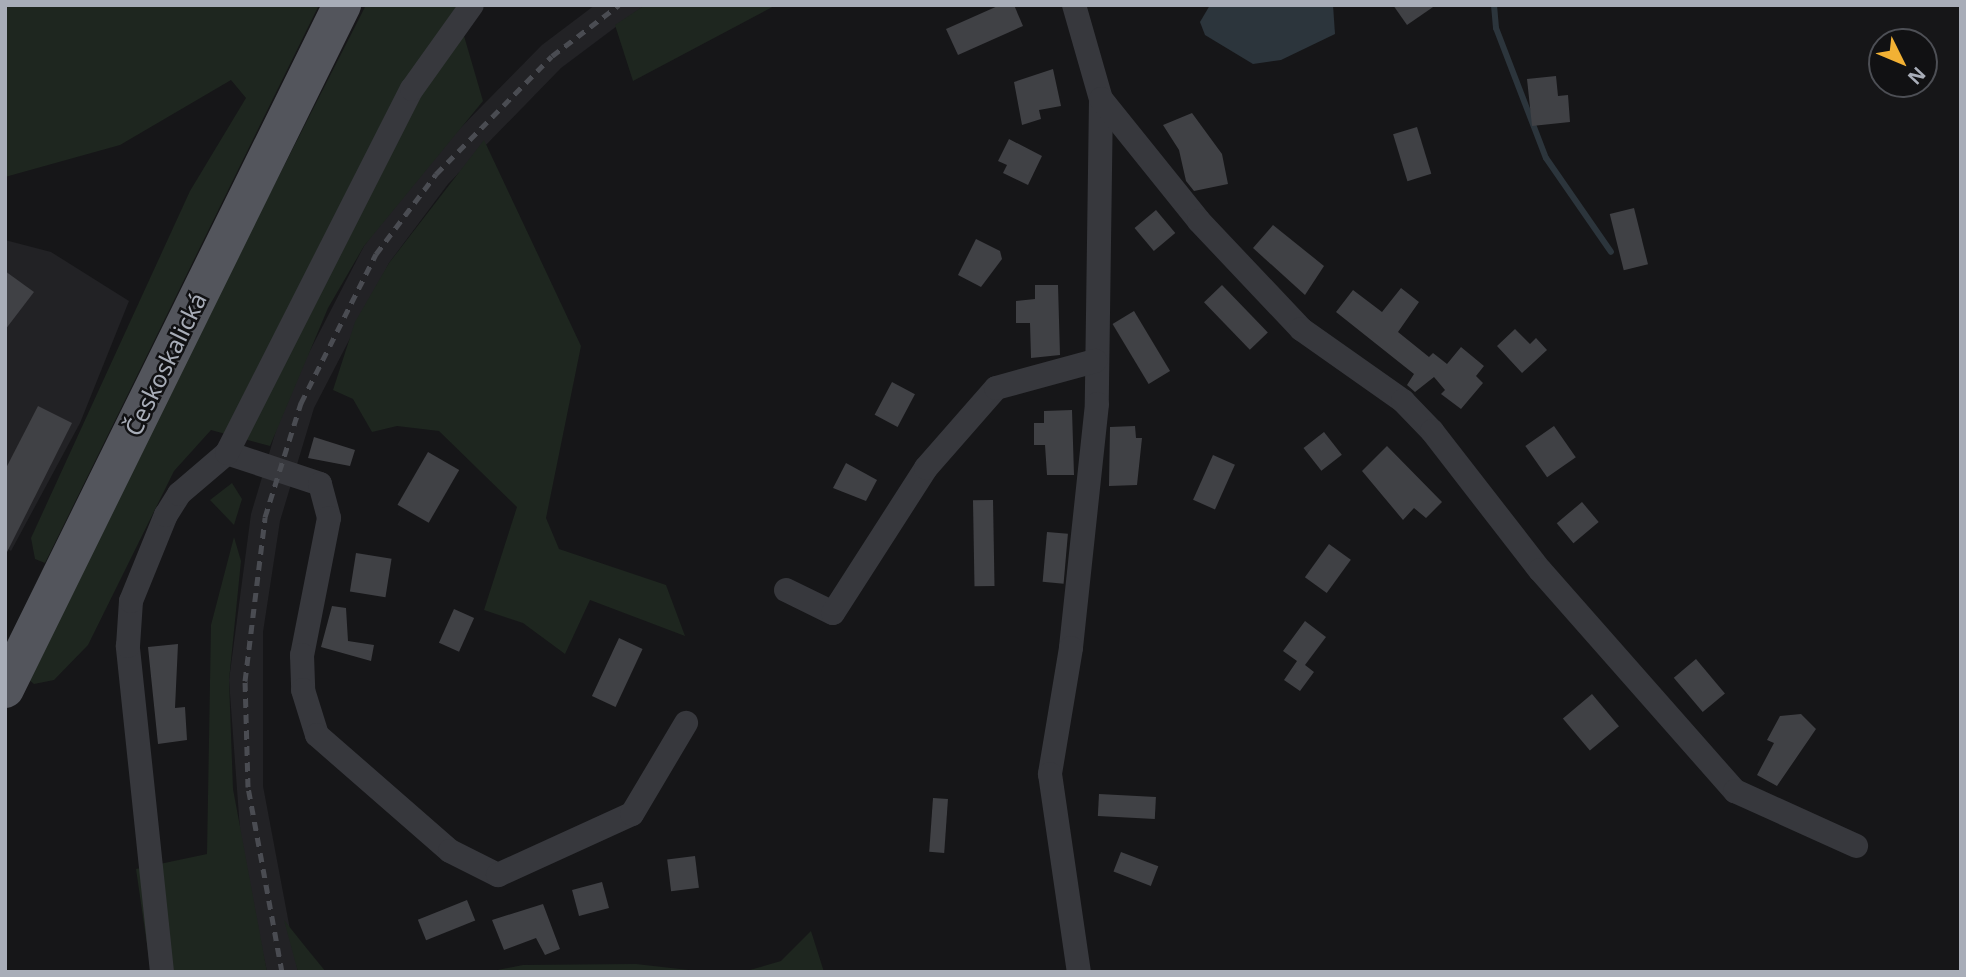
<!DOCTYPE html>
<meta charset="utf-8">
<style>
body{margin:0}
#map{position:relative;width:1966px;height:977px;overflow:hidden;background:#161618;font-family:"Noto Sans",sans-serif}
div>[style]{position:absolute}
.built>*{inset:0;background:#222225}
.green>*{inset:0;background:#1e261f}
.water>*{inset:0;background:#2c353c}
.stream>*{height:6px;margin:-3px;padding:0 3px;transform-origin:3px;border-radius:3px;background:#2c353c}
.building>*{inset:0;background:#404145;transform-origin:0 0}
.minor>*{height:24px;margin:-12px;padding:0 12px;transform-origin:12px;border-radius:12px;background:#37383d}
.primary>*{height:38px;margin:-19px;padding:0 19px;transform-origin:19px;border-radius:19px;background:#53555c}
.rail>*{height:5px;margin-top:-2.5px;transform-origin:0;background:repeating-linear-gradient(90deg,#4a4c52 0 9px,transparent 0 16px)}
span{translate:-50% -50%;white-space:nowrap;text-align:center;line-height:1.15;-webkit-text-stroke:5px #111113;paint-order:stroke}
.street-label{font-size:24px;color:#a8adb8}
.frame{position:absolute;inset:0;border:7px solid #a8adb8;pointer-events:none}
.north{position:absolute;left:1868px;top:28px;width:70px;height:70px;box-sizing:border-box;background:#111113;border:2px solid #4d4f55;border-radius:50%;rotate:133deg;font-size:19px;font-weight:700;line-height:28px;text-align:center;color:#a8adb8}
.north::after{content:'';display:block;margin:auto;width:24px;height:32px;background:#f2b134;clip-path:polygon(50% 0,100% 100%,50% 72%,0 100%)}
</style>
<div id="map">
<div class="built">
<i style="clip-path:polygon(595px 5px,645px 5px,561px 68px,448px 184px,389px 263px,314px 408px,280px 521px,263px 632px,263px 786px,298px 972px,267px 972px,242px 857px,229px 680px,251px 514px,286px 397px,364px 246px,425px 164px,542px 45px)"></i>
<i style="clip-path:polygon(5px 240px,51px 252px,129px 301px,80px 423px,11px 551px,5px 547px)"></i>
</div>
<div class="green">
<i style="clip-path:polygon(5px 5px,319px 5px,45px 563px,35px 559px,31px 538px,190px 191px,246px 98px,231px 80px,120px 145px,5px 177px)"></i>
<i style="clip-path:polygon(366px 5px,455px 5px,483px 101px,364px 246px,328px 308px,270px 446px,211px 430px,174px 471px,88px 645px,54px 680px,34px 684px,24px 676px)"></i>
<i style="clip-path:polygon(645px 5px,776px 5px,633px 81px,615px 25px)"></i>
<i style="clip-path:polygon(484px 140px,581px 346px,546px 518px,559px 549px,666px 585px,685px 636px,590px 600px,565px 654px,523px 623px,484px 610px,517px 507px,439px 431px,397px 426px,372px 432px,353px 399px,333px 390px,355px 322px,389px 263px)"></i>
<i style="clip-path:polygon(232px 483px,242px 499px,234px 525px,210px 500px)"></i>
<i style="clip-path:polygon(234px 537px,241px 561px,229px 680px,233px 789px,267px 972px,151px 972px,136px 869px,207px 854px,211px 625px)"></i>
<i style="clip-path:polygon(284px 920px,308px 950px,326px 972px,298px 972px)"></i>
<i style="clip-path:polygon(811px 931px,824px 972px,743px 972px,781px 961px)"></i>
<i style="clip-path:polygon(636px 964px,706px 972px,488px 972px,523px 965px)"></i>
</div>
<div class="water">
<i style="clip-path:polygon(1210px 5px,1333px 5px,1335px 34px,1281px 60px,1253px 64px,1205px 35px,1200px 22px)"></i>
</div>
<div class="stream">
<i style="left:1494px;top:5px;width:23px;rotate:85deg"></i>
<i style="left:1496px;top:28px;width:139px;rotate:69deg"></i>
<i style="left:1546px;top:158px;width:114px;rotate:55.3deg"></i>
</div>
<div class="building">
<i style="clip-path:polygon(1000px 5px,1014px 5px,1023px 26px,958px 55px,946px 29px)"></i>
<i style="clip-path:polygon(1393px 5px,1436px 5px,1407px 25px)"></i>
<i style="clip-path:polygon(1053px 69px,1061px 106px,1039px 110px,1041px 119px,1022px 125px,1014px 82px)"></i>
<i style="clip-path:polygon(1556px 76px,1558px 96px,1568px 95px,1570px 122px,1532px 126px,1527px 79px)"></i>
<i style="clip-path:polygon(1192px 113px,1222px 154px,1228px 184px,1194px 191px,1186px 181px,1179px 150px,1163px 125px)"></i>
<i style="left:1417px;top:127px;width:49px;height:25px;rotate:73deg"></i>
<i style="clip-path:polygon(1009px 139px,1042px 156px,1028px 185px,1003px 173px,1007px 165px,998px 161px)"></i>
<i style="left:1634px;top:208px;width:58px;height:25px;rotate:76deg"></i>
<i style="left:1156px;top:210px;width:30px;height:28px;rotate:50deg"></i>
<i style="clip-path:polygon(1273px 225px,1324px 266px,1305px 295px,1253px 248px)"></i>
<i style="clip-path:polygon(976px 239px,1000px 251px,1002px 259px,981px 287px,958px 275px)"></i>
<i style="clip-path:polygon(5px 271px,34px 292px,5px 330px)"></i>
<i style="clip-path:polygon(1035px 285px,1058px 285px,1060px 355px,1031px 358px,1030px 323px,1016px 323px,1016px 301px,1035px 299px)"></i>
<i style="left:1222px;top:285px;width:66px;height:25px;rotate:46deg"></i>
<i style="clip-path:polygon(1401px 288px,1419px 302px,1398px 332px,1429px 357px,1433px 353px,1447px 364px,1461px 347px,1484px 366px,1476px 376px,1483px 383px,1461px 409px,1441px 394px,1445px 390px,1434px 377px,1415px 392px,1407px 385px,1414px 374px,1336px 312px,1353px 290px,1382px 312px)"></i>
<i style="left:1134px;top:311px;width:70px;height:25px;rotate:59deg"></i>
<i style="clip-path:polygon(1515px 329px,1530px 344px,1536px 338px,1547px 350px,1522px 373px,1497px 346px)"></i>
<i style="left:892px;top:382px;width:26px;height:37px;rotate:28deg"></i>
<i style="clip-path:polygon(38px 406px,72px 423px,5px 556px,5px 470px)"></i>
<i style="clip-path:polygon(1072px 410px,1074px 475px,1047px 475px,1045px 445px,1034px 445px,1034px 423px,1044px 423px,1044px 411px)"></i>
<i style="clip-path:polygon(1135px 426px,1136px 438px,1142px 438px,1137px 485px,1109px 486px,1110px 427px)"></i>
<i style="left:1554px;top:426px;width:38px;height:35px;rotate:55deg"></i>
<i style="left:1324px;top:432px;width:29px;height:26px;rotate:52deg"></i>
<i style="clip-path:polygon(314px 437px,355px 450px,350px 466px,308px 458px)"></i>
<i style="clip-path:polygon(1387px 446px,1442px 502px,1426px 518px,1414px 508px,1403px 520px,1362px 471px)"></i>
<i style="left:428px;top:452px;width:36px;height:61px;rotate:30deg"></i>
<i style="left:1213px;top:455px;width:24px;height:49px;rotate:24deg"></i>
<i style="clip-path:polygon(846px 463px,877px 480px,866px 501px,833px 488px)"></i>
<i style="left:993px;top:500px;width:86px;height:20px;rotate:89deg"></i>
<i style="left:1582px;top:502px;width:26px;height:33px;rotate:50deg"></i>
<i style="left:1047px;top:532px;width:21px;height:50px;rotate:5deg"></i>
<i style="left:1329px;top:544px;width:27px;height:41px;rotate:36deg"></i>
<i style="left:356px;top:553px;width:36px;height:39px;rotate:9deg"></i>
<i style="clip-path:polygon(332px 606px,346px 608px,348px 641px,374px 645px,371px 661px,321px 647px)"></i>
<i style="left:454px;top:609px;width:22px;height:37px;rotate:24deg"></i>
<i style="clip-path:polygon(1305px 621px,1326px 637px,1305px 665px,1314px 672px,1300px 691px,1284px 680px,1297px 661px,1283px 651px)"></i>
<i style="left:619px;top:638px;width:26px;height:64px;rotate:25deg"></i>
<i style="clip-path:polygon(178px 644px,175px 708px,185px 707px,187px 740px,158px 744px,148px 647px)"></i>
<i style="left:1696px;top:659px;width:45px;height:29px;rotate:50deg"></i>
<i style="left:1592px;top:694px;width:42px;height:38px;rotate:50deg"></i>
<i style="clip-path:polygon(1801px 714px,1816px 729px,1777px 786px,1757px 775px,1774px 743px,1767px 740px,1780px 716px)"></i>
<i style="left:1099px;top:794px;width:57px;height:22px;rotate:3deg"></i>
<i style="left:933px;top:798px;width:15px;height:54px;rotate:4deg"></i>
<i style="left:1121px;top:852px;width:40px;height:21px;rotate:21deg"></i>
<i style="left:695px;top:856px;width:32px;height:28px;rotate:83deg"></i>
<i style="left:602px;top:882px;width:27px;height:31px;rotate:75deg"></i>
<i style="left:467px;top:900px;width:22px;height:53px;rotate:68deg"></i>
<i style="clip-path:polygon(543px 904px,560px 949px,545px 955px,536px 938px,504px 950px,492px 920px)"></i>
</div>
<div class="minor">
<i style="left:1074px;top:5px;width:98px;rotate:74deg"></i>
<i style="left:1101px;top:99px;width:305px;rotate:90.8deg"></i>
<i style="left:1097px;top:404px;width:245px;rotate:96.1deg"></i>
<i style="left:1071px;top:648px;width:128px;rotate:99.5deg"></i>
<i style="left:1050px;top:774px;width:200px;rotate:81.7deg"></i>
<i style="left:1101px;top:99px;width:156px;rotate:51.2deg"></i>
<i style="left:1199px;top:221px;width:149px;rotate:46.6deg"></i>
<i style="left:1301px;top:329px;width:125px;rotate:35.2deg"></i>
<i style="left:1403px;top:401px;width:42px;rotate:46deg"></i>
<i style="left:1432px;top:431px;width:176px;rotate:52.2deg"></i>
<i style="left:1540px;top:570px;width:295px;rotate:48.6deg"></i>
<i style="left:1735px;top:791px;width:133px;rotate:24.4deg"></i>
<i style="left:227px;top:453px;width:98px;rotate:18.4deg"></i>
<i style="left:320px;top:484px;width:35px;rotate:75deg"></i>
<i style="left:329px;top:518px;width:140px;rotate:101.1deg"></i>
<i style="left:302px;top:655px;width:35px;rotate:88deg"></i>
<i style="left:303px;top:690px;width:47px;rotate:72.7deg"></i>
<i style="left:317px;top:735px;width:176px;rotate:41.1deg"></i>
<i style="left:450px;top:851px;width:54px;rotate:26.6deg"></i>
<i style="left:498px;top:875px;width:147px;rotate:-24.5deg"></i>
<i style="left:632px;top:814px;width:106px;rotate:-59.3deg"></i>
<i style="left:786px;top:590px;width:52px;rotate:26.1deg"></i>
<i style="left:833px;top:613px;width:172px;rotate:-57.3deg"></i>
<i style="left:926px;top:468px;width:106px;rotate:-48.8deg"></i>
<i style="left:996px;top:388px;width:103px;rotate:-15.3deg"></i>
<i style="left:162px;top:972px;width:328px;rotate:-96deg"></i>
<i style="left:128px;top:646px;width:45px;rotate:-86.2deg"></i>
<i style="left:131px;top:601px;width:93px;rotate:-67.9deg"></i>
<i style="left:166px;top:515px;width:25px;rotate:-58deg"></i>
<i style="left:179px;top:494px;width:63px;rotate:-40.5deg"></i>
<i style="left:227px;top:453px;width:408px;rotate:-63.1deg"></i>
<i style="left:412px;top:89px;width:103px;rotate:-54.5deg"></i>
</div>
<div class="primary">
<i style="left:5px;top:689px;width:763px;rotate:-63.77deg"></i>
</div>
<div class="rail">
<i style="left:282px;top:972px;width:188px;rotate:-100.4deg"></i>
<i style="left:248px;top:787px;width:106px;rotate:-91.6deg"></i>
<i style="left:245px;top:681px;width:165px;rotate:-83deg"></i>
<i style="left:265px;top:517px;width:120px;rotate:-72.5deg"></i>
<i style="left:301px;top:403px;width:167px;rotate:-63.3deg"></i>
<i style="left:376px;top:254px;width:100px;rotate:-53.1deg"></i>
<i style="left:436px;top:174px;width:165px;rotate:-45.5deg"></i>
<i style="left:552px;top:56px;width:84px;rotate:-37.3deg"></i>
</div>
<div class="street-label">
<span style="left:165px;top:364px;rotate:-64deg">Českoskalická</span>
</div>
<div class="frame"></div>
<div class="north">N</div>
</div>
